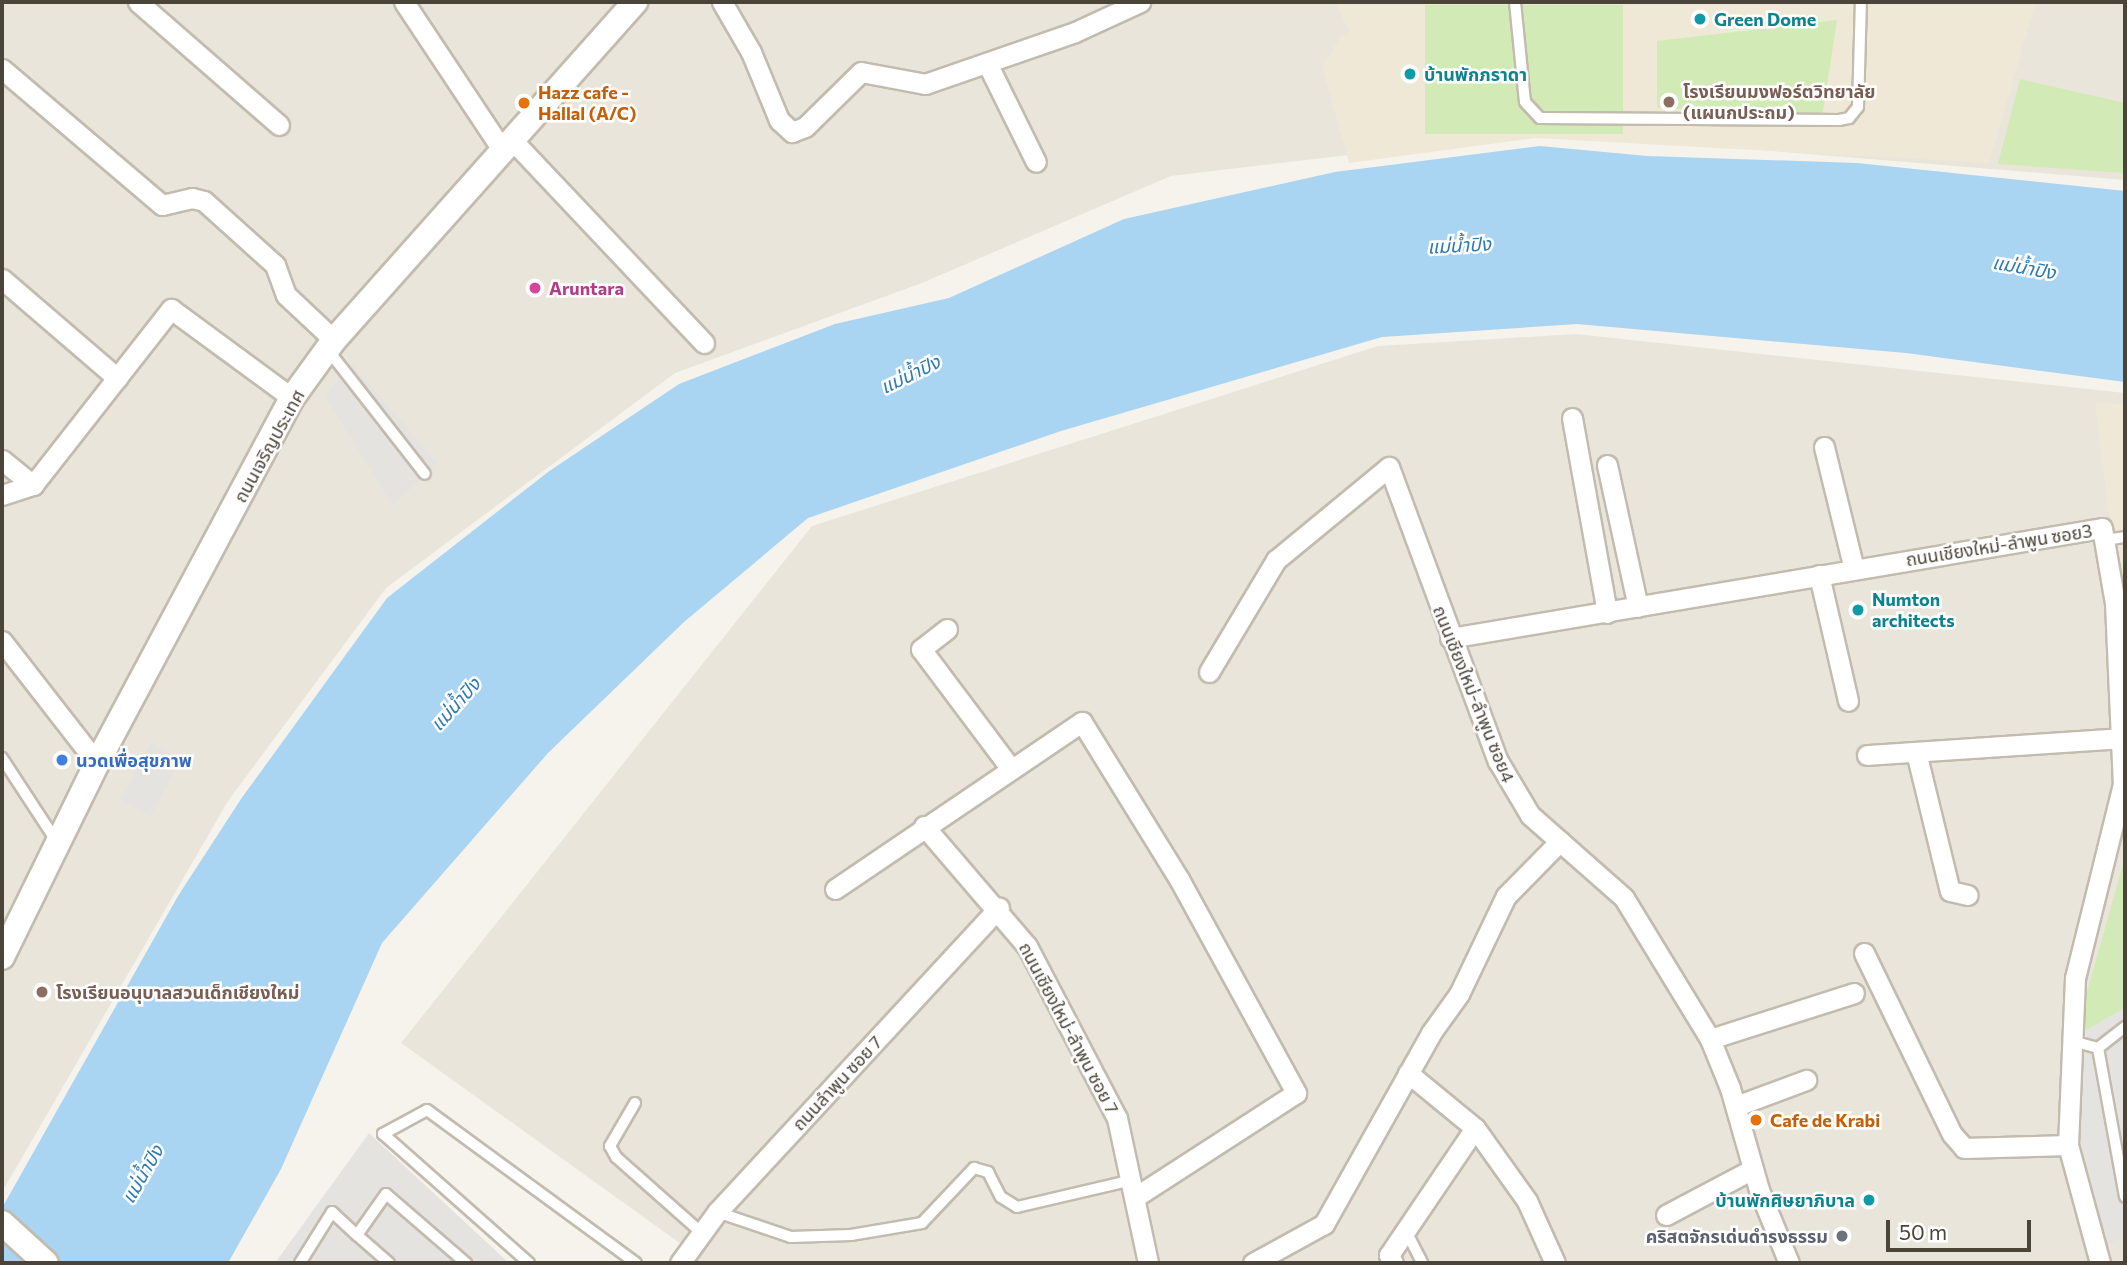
<!DOCTYPE html>
<meta charset="utf-8">
<style>
body{margin:0}
#map{position:relative;width:2127px;height:1265px;overflow:hidden;background:#f6f3ec;font-family:Commissioner,"Noto Sans Thai",sans-serif}
div>[style]{position:absolute}
.residential>*{inset:0;background:#eae5da}
.education>*{inset:0;background:#efe8d6}
.green>*{inset:0;background:#d2eab5;transform-origin:0 0}
.parking>*{inset:0;background:#e5e3e0;transform-origin:0 0}
.water>*{inset:0;background:#a9d4f2}
.roads{filter:drop-shadow(2px 0 #c2bbae) drop-shadow(-2px 0 #c2bbae) drop-shadow(0 2px #c2bbae) drop-shadow(0 -2px #c2bbae)}
.service>*{height:10px;margin:-5px;padding:0 5px;transform-origin:5px;border-radius:5px;background:#fff}
.minor>*{height:19px;margin:-9.5px;padding:0 9.5px;transform-origin:9.5px;border-radius:9.5px;background:#fff}
.tertiary>*{height:24px;margin:-12px;padding:0 12px;transform-origin:12px;border-radius:12px;background:#fff}
.dots>*{width:19px;height:19px;translate:-50% -50%;box-sizing:border-box;border:4px solid #fff;border-radius:50%}
span{translate:-50% -50%;white-space:nowrap;text-align:center;line-height:1.15;-webkit-text-stroke:5px #fff;paint-order:stroke}
.culture-label{font-size:18px;color:#0d838f;font-weight:700}
.left{translate:0 -50%;text-align:left}
.right{translate:-100% -50%;text-align:right}
.education-label{font-size:18px;color:#785e54;font-weight:700}
.food-label{font-size:18px;color:#c56008;font-weight:700}
.hotel-label{font-size:18px;color:#b23c85;font-weight:700}
.street-label{font-size:18px;color:#4b4439}
.shop-label{font-size:18px;color:#366cbe;font-weight:700}
.worship-label{font-size:18px;color:#5b616d;font-weight:700}
.water-label{font-size:19px;color:#2e7ab2;font-style:italic}
.frame{position:absolute;inset:0;border:4px solid #4b4439;pointer-events:none}
.scale{position:absolute;left:1886px;top:1220px;width:145px;height:32px;box-sizing:border-box;border:4px solid #4b4439;border-top:0;padding-left:9px;font-size:21px;line-height:24px;white-space:nowrap;color:#4b4439;-webkit-text-stroke:5px #fff;paint-order:stroke}
</style>
<div id="map">
<div class="residential">
<i style="clip-path:polygon(2px 2px,2125px 2px,2125px 180px,1543px 132px,1171px 176px,922px 283px,675px 373px,386px 588px,228px 801px,5px 1187px,2px 1184px)"></i>
<i style="clip-path:polygon(1576px 334px,2125px 393px,2125px 1263px,690px 1263px,695px 1254px,401px 1043px,812px 526px,1378px 346px)"></i>
</div>
<div class="education">
<i style="clip-path:polygon(1336px 2px,2024px 2px,2035px 5px,1989px 163px,1536px 138px,1349px 163px,1322px 67px,1341px 36px,1349px 32px)"></i>
<i style="clip-path:polygon(2095px 402px,2125px 405px,2125px 704px,2122px 616px)"></i>
</div>
<div class="green">
<i style="left:1623px;top:5px;width:129px;height:198px;rotate:90deg"></i>
<i style="clip-path:polygon(1837px 20px,1822px 117px,1657px 108px,1657px 41px)"></i>
<i style="clip-path:polygon(2020px 79px,2125px 103px,2125px 173px,1998px 164px)"></i>
<i style="clip-path:polygon(2125px 857px,2125px 1237px,2105px 1244px,2081px 1136px,2080px 1017px)"></i>
</div>
<div class="parking">
<i style="clip-path:polygon(352px 364px,437px 463px,393px 506px,325px 396px)"></i>
<i style="left:151px;top:743px;width:34px;height:65px;rotate:28deg"></i>
<i style="clip-path:polygon(2124px 1008px,2125px 1237px,2105px 1244px,2081px 1136px,2081px 1033px)"></i>
<i style="clip-path:polygon(369px 1133px,509px 1263px,275px 1263px)"></i>
</div>
<div class="water">
<i style="clip-path:polygon(1540px 146px,1647px 156px,1857px 163px,2125px 191px,2125px 382px,1906px 353px,1577px 324px,1382px 337px,1061px 431px,808px 518px,684px 622px,548px 753px,382px 943px,281px 1169px,228px 1263px,2px 1263px,2px 1208px,178px 896px,241px 799px,387px 598px,548px 472px,679px 384px,835px 324px,949px 298px,1124px 219px,1335px 172px)"></i>
</div>
<div class="roads">
<div class="service">
<i style="left:1515px;top:2px;width:100px;rotate:84.3deg"></i>
<i style="left:1525px;top:102px;width:22px;rotate:47deg"></i>
<i style="left:1540px;top:118px;width:299px;rotate:0.4deg"></i>
<i style="left:1839px;top:120px;width:10px;rotate:-11deg"></i>
<i style="left:1849px;top:118px;width:14px;rotate:-51deg"></i>
<i style="left:1858px;top:107px;width:105px;rotate:-88.4deg"></i>
<i style="left:328px;top:350px;width:157px;rotate:52deg"></i>
<i style="left:2104px;top:540px;width:21px;rotate:-8deg"></i>
<i style="left:2px;top:758px;width:100px;rotate:56.8deg"></i>
<i style="left:2072px;top:1041px;width:27px;rotate:15deg"></i>
<i style="left:2098px;top:1048px;width:151px;rotate:79.7deg"></i>
<i style="left:2098px;top:1048px;width:34px;rotate:-38deg"></i>
<i style="left:635px;top:1103px;width:50px;rotate:120.2deg"></i>
<i style="left:610px;top:1146px;width:13px;rotate:61deg"></i>
<i style="left:616px;top:1157px;width:115px;rotate:41.5deg"></i>
<i style="left:717px;top:1212px;width:78px;rotate:18.7deg"></i>
<i style="left:791px;top:1237px;width:60px;rotate:-1.9deg"></i>
<i style="left:851px;top:1235px;width:72px;rotate:-9.6deg"></i>
<i style="left:922px;top:1223px;width:76px;rotate:-46.6deg"></i>
<i style="left:974px;top:1168px;width:15px;rotate:16deg"></i>
<i style="left:988px;top:1172px;width:28px;rotate:63deg"></i>
<i style="left:1001px;top:1197px;width:19px;rotate:32deg"></i>
<i style="left:1017px;top:1207px;width:118px;rotate:-13.2deg"></i>
<i style="left:1406px;top:1231px;width:36px;rotate:63deg"></i>
<i style="left:300px;top:1263px;width:60px;rotate:-57.9deg"></i>
<i style="left:332px;top:1212px;width:34px;rotate:43deg"></i>
<i style="left:389px;top:1263px;width:43px;rotate:-138.8deg"></i>
<i style="left:357px;top:1235px;width:50px;rotate:-54.7deg"></i>
<i style="left:386px;top:1194px;width:106px;rotate:40.8deg"></i>
<i style="left:529px;top:1263px;width:195px;rotate:-138.5deg"></i>
<i style="left:383px;top:1134px;width:50px;rotate:-28.6deg"></i>
<i style="left:427px;top:1110px;width:259px;rotate:36.2deg"></i>
</div>
<div class="minor">
<i style="left:138px;top:2px;width:187px;rotate:41.1deg"></i>
<i style="left:404px;top:2px;width:179px;rotate:56.4deg"></i>
<i style="left:722px;top:2px;width:58px;rotate:59.9deg"></i>
<i style="left:751px;top:52px;width:74px;rotate:67.6deg"></i>
<i style="left:779px;top:120px;width:18px;rotate:43deg"></i>
<i style="left:792px;top:132px;width:14px;rotate:-21deg"></i>
<i style="left:805px;top:127px;width:78px;rotate:-44.5deg"></i>
<i style="left:861px;top:72px;width:65px;rotate:10.6deg"></i>
<i style="left:925px;top:84px;width:159px;rotate:-19.1deg"></i>
<i style="left:1075px;top:32px;width:72px;rotate:-24.8deg"></i>
<i style="left:987px;top:63px;width:110px;rotate:63.7deg"></i>
<i style="left:2px;top:69px;width:210px;rotate:40.4deg"></i>
<i style="left:162px;top:205px;width:31px;rotate:-13deg"></i>
<i style="left:192px;top:198px;width:12px;rotate:14deg"></i>
<i style="left:204px;top:201px;width:96px;rotate:42deg"></i>
<i style="left:275px;top:265px;width:32px;rotate:70deg"></i>
<i style="left:286px;top:295px;width:66px;rotate:43.2deg"></i>
<i style="left:513px;top:141px;width:278px;rotate:46.6deg"></i>
<i style="left:2px;top:279px;width:152px;rotate:40.7deg"></i>
<i style="left:1572px;top:418px;width:198px;rotate:79.8deg"></i>
<i style="left:1824px;top:447px;width:126px;rotate:76.2deg"></i>
<i style="left:2px;top:460px;width:40px;rotate:39deg"></i>
<i style="left:1607px;top:465px;width:145px;rotate:77.7deg"></i>
<i style="left:2px;top:495px;width:33px;rotate:-18deg"></i>
<i style="left:33px;top:485px;width:224px;rotate:-51.9deg"></i>
<i style="left:171px;top:309px;width:150px;rotate:36.3deg"></i>
<i style="left:1819px;top:575px;width:129px;rotate:77deg"></i>
<i style="left:947px;top:629px;width:33px;rotate:142deg"></i>
<i style="left:921px;top:649px;width:150px;rotate:53.1deg"></i>
<i style="left:1450px;top:638px;width:661px;rotate:-9.58deg"></i>
<i style="left:2102px;top:528px;width:76px;rotate:80.2deg"></i>
<i style="left:2115px;top:603px;width:181px;rotate:87.5deg"></i>
<i style="left:2123px;top:784px;width:200px;rotate:103.9deg"></i>
<i style="left:2075px;top:978px;width:167px;rotate:92.4deg"></i>
<i style="left:2068px;top:1145px;width:122px;rotate:74.8deg"></i>
<i style="left:2px;top:641px;width:155px;rotate:52.1deg"></i>
<i style="left:1209px;top:672px;width:131px;rotate:-59.1deg"></i>
<i style="left:1276px;top:560px;width:146px;rotate:-39.5deg"></i>
<i style="left:1389px;top:467px;width:314px;rotate:69.7deg"></i>
<i style="left:1498px;top:761px;width:63px;rotate:59.3deg"></i>
<i style="left:1530px;top:815px;width:125px;rotate:41.4deg"></i>
<i style="left:1624px;top:898px;width:165px;rotate:58.6deg"></i>
<i style="left:1710px;top:1039px;width:53px;rotate:67.8deg"></i>
<i style="left:1730px;top:1088px;width:106px;rotate:74.1deg"></i>
<i style="left:1759px;top:1190px;width:79px;rotate:67.7deg"></i>
<i style="left:1916px;top:752px;width:143px;rotate:76.3deg"></i>
<i style="left:1950px;top:891px;width:18px;rotate:13deg"></i>
<i style="left:1867px;top:755px;width:255px;rotate:-3.8deg"></i>
<i style="left:924px;top:826px;width:158px;rotate:49.4deg"></i>
<i style="left:1027px;top:946px;width:194px;rotate:62.4deg"></i>
<i style="left:1117px;top:1118px;width:148px;rotate:77.9deg"></i>
<i style="left:835px;top:889px;width:298px;rotate:-34.1deg"></i>
<i style="left:1082px;top:722px;width:185px;rotate:58.3deg"></i>
<i style="left:1179px;top:879px;width:244px;rotate:61.3deg"></i>
<i style="left:1296px;top:1093px;width:189px;rotate:147.1deg"></i>
<i style="left:1864px;top:953px;width:201px;rotate:64.1deg"></i>
<i style="left:1952px;top:1134px;width:18px;rotate:49deg"></i>
<i style="left:1964px;top:1148px;width:104px;rotate:-1.7deg"></i>
<i style="left:1710px;top:1039px;width:151px;rotate:-17.7deg"></i>
<i style="left:1408px;top:1073px;width:87px;rotate:39.4deg"></i>
<i style="left:1736px;top:1106px;width:75px;rotate:-20.4deg"></i>
<i style="left:1666px;top:1215px;width:98px;rotate:-27.9deg"></i>
<i style="left:680px;top:1263px;width:63px;rotate:-54deg"></i>
<i style="left:717px;top:1212px;width:415px;rotate:-47.2deg"></i>
<i style="left:1253px;top:1263px;width:81px;rotate:-28.8deg"></i>
<i style="left:1324px;top:1224px;width:219px;rotate:-60.7deg"></i>
<i style="left:1431px;top:1033px;width:48px;rotate:-54.3deg"></i>
<i style="left:1459px;top:994px;width:109px;rotate:-64.4deg"></i>
<i style="left:1506px;top:896px;width:77px;rotate:-45.5deg"></i>
<i style="left:1393px;top:1263px;width:9px;rotate:-117deg"></i>
<i style="left:1389px;top:1255px;width:153px;rotate:-55.9deg"></i>
<i style="left:1475px;top:1128px;width:90px;rotate:54.5deg"></i>
<i style="left:1527px;top:1201px;width:68px;rotate:65.7deg"></i>
</div>
<div class="tertiary">
<i style="left:2px;top:957px;width:216px;rotate:-63.9deg"></i>
<i style="left:97px;top:763px;width:414px;rotate:-61.9deg"></i>
<i style="left:292px;top:398px;width:72px;rotate:-54.1deg"></i>
<i style="left:334px;top:340px;width:453px;rotate:-48.3deg"></i>
<i style="left:2px;top:1223px;width:59px;rotate:42.3deg"></i>
</div>
</div>
<div class="dots">
<i style="left:1700px;top:19px;background:#0f9aa8"></i>
<i style="left:1410px;top:74px;background:#0f9aa8"></i>
<i style="left:1669px;top:102px;background:#8d6e63"></i>
<i style="left:524px;top:103px;background:#e8710a"></i>
<i style="left:535px;top:288px;background:#d1479c"></i>
<i style="left:1858px;top:610px;background:#0f9aa8"></i>
<i style="left:62px;top:760px;background:#3f7fe0"></i>
<i style="left:42px;top:992px;background:#8d6e63"></i>
<i style="left:1756px;top:1120px;background:#e8710a"></i>
<i style="left:1869px;top:1200px;background:#0f9aa8"></i>
<i style="left:1842px;top:1236px;background:#6b7280"></i>
</div>
<div class="culture-label">
<span class="left" style="left:1714px;top:19px">Green Dome</span>
<span class="left" style="left:1424px;top:74px">บ้านพักภราดา</span>
<span class="left" style="left:1872px;top:610px">Numton<br>architects</span>
<span class="right" style="left:1855px;top:1200px">บ้านพักศิษยาภิบาล</span>
</div>
<div class="education-label">
<span class="left" style="left:1683px;top:102px">โรงเรียนมงฟอร์ตวิทยาลัย<br>(แผนกประถม)</span>
<span class="left" style="left:56px;top:992px">โรงเรียนอนุบาลสวนเด็กเชียงใหม่</span>
</div>
<div class="food-label">
<span class="left" style="left:538px;top:103px">Hazz cafe -<br>Hallal (A/C)</span>
<span class="left" style="left:1770px;top:1120px">Cafe de Krabi</span>
</div>
<div class="hotel-label">
<span class="left" style="left:549px;top:288px">Aruntara</span>
</div>
<div class="street-label">
<span style="left:269px;top:446px;rotate:-61deg">ถนนเจริญประเทศ</span>
<span style="left:1999px;top:545px;rotate:-9deg">ถนนเชียงใหม่-ลำพูน ซอย3</span>
<span style="left:1474px;top:694px;rotate:68deg">ถนนเชียงใหม่-ลำพูน ซอย4</span>
<span style="left:1069px;top:1028px;rotate:62deg">ถนนเชียงใหม่-ลำพูน ซอย 7</span>
<span style="left:837px;top:1083px;rotate:-47deg">ถนนลำพูน ซอย 7</span>
</div>
<div class="shop-label">
<span class="left" style="left:76px;top:760px">นวดเพื่อสุขภาพ</span>
</div>
<div class="worship-label">
<span class="right" style="left:1828px;top:1236px">คริสตจักรเด่นดำรงธรรม</span>
</div>
<div class="water-label">
<span style="left:1459px;top:245px;rotate:-3deg">แม่น้ำปิง</span>
<span style="left:2024px;top:267px;rotate:10deg">แม่น้ำปิง</span>
<span style="left:910px;top:374px;rotate:-26deg">แม่น้ำปิง</span>
<span style="left:455px;top:704px;rotate:-48deg">แม่น้ำปิง</span>
<span style="left:142px;top:1174px;rotate:-60deg">แม่น้ำปิง</span>
</div>
<div class="frame"></div>
<div class="scale">50 m</div>
</div>
